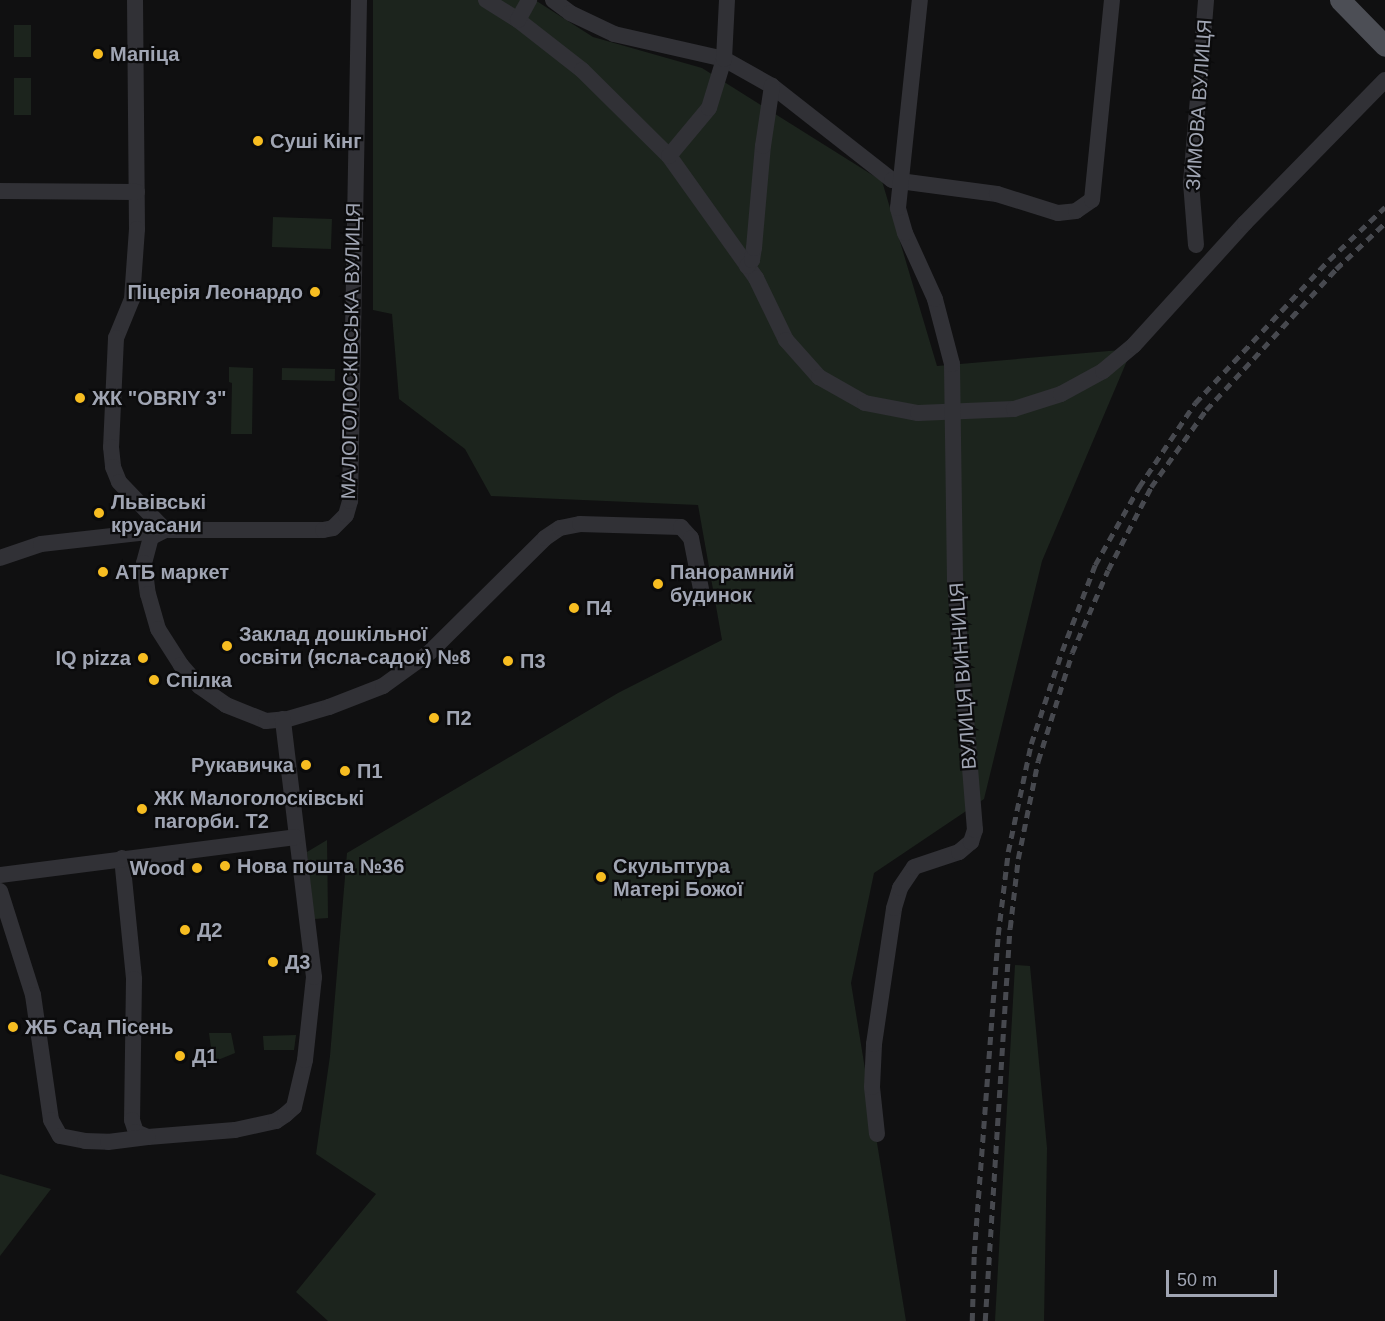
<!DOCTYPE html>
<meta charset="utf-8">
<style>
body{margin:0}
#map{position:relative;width:1385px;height:1321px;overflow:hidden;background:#101011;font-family:Arial,sans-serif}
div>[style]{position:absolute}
.green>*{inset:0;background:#1c241d;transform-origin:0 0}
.minor>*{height:16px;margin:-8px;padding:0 8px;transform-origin:8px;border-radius:8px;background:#313136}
.major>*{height:21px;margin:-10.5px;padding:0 10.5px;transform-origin:10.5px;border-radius:10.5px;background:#4c4e55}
.rail>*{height:4.5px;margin-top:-2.25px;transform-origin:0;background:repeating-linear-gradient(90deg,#47494f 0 8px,transparent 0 14px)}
.dots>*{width:16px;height:16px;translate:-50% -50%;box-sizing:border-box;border:3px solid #0b0b0c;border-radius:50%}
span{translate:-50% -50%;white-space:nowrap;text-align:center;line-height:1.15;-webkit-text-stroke:4.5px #0b0b0c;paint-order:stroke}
.poi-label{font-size:20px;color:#a0a5b3;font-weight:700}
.left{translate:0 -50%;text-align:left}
.right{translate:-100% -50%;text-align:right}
.street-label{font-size:20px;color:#a0a5b3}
.scale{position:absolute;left:1166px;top:1270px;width:111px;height:27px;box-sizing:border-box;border:3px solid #a0a5b3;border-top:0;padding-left:8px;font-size:18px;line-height:21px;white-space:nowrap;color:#a0a5b3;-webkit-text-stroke:4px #0b0b0c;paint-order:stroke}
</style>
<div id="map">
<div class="green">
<i style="clip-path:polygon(373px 0,535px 0,593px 37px,702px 68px,882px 181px,937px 366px,1132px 349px,1042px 561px,984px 799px,874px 873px,851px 983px,906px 1321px,328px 1321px,296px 1292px,376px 1194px,316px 1154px,330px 1056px,347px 853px,618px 693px,722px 640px,698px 505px,491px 496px,465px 449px,399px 399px,392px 314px,373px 310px)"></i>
<i style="left:14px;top:25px;width:17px;height:32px"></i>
<i style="left:14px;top:78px;width:17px;height:37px"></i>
<i style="left:273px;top:217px;width:59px;height:30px;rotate:2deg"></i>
<i style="clip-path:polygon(229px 367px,253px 368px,252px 434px,231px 434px,232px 383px,229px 382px)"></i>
<i style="left:282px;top:368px;width:53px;height:12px;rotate:1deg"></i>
<i style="clip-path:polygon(327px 840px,328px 918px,314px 919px,307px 852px)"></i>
<i style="clip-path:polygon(1015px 965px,1030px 966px,1047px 1148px,1044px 1321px,995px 1321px)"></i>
<i style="clip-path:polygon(209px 1033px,231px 1033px,235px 1053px,213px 1062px)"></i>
<i style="clip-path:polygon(296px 1035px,294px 1050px,264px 1050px,263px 1036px)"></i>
<i style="clip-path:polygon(0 1174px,51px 1189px,0 1256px)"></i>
</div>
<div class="minor">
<i style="left:135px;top:0;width:229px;rotate:89.5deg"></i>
<i style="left:137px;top:229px;width:70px;rotate:94.1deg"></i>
<i style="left:132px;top:299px;width:42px;rotate:112.3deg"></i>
<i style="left:116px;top:338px;width:109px;rotate:92.6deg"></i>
<i style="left:111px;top:447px;width:20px;rotate:84deg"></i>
<i style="left:113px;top:467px;width:16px;rotate:68deg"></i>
<i style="left:119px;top:482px;width:66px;rotate:46.2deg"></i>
<i style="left:165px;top:530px;width:158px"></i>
<i style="left:323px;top:530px;width:10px;rotate:-11deg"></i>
<i style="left:333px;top:528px;width:18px;rotate:-45deg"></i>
<i style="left:346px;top:515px;width:15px;rotate:-74deg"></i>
<i style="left:350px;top:501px;width:501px;rotate:-88.97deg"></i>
<i style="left:486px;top:0;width:38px;rotate:32deg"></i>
<i style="left:518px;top:20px;width:81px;rotate:38deg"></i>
<i style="left:582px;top:70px;width:122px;rotate:44.7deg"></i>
<i style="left:669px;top:156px;width:150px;rotate:54.5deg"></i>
<i style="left:756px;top:278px;width:69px;rotate:64.2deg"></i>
<i style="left:786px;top:340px;width:50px;rotate:48.3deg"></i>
<i style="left:819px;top:377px;width:53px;rotate:29.5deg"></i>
<i style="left:865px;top:403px;width:54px;rotate:10.7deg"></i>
<i style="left:918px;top:413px;width:96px;rotate:-2.4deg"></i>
<i style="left:1014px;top:409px;width:49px;rotate:-17.7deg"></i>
<i style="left:1061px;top:394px;width:48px;rotate:-28.7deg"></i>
<i style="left:1103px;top:371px;width:40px;rotate:-40deg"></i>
<i style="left:1134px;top:345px;width:165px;rotate:-47.7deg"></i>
<i style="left:1245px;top:223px;width:200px;rotate:-45.6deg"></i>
<i style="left:553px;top:0;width:21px;rotate:37deg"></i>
<i style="left:570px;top:13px;width:49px;rotate:25.5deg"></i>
<i style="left:614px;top:34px;width:113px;rotate:12.8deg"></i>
<i style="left:724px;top:59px;width:55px;rotate:29.4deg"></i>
<i style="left:772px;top:86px;width:152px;rotate:38.1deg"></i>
<i style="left:892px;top:180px;width:106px;rotate:7.6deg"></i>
<i style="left:997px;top:194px;width:64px;rotate:17.3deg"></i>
<i style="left:1058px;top:213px;width:18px;rotate:-6deg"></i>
<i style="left:1076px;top:211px;width:19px;rotate:-35deg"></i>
<i style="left:1092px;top:200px;width:201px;rotate:-84.3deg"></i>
<i style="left:518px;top:20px;width:23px;rotate:-61deg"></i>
<i style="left:669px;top:156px;width:62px;rotate:-50.2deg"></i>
<i style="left:709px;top:108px;width:51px;rotate:-73deg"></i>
<i style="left:724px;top:59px;width:59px;rotate:-87.1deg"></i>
<i style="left:0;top:191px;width:137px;rotate:0.4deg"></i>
<i style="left:1196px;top:245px;width:62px;rotate:-94.6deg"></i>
<i style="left:1191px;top:183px;width:184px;rotate:-85.3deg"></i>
<i style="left:747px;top:266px;width:8px;rotate:-50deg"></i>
<i style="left:752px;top:260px;width:12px;rotate:-81deg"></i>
<i style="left:754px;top:248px;width:102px;rotate:-85deg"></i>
<i style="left:763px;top:146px;width:61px;rotate:-81.5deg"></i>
<i style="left:0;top:558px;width:43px;rotate:-18.9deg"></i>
<i style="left:41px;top:544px;width:125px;rotate:-6.4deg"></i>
<i style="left:165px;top:530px;width:16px;rotate:153deg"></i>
<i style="left:151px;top:537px;width:27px;rotate:105deg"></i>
<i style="left:144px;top:563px;width:31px;rotate:83deg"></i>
<i style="left:148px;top:594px;width:36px;rotate:74deg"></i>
<i style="left:158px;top:629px;width:43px;rotate:57.4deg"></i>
<i style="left:181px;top:665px;width:28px;rotate:49deg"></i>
<i style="left:199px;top:686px;width:33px;rotate:35deg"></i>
<i style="left:226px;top:705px;width:43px;rotate:21.8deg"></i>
<i style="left:266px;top:721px;width:22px;rotate:-5deg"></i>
<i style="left:288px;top:719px;width:43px;rotate:-16.3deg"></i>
<i style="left:329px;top:707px;width:58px;rotate:-21.3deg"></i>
<i style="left:383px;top:686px;width:58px;rotate:-35.9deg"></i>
<i style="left:430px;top:652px;width:162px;rotate:-44.7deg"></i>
<i style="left:545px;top:538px;width:18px;rotate:-34deg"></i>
<i style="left:560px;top:528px;width:20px;rotate:-11deg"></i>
<i style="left:580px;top:524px;width:101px;rotate:1.7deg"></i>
<i style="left:681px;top:527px;width:15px;rotate:48deg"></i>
<i style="left:691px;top:538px;width:62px;rotate:78.9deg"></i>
<i style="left:122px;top:858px;width:122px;rotate:84.3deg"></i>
<i style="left:134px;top:979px;width:141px;rotate:90.8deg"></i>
<i style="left:132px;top:1120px;width:13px;rotate:72deg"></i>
<i style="left:136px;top:1132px;width:13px;rotate:23deg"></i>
<i style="left:148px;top:1137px;width:87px;rotate:-4.6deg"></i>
<i style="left:235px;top:1130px;width:42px;rotate:-12.4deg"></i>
<i style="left:276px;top:1121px;width:11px;rotate:-34deg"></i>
<i style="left:285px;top:1115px;width:12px;rotate:-42deg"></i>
<i style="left:294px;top:1107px;width:48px;rotate:-76.8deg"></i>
<i style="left:305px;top:1060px;width:83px;rotate:-83.8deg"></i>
<i style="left:314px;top:977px;width:260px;rotate:-96.9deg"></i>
<i style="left:0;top:875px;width:298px;rotate:-7.3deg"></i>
<i style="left:0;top:891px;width:109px;rotate:72.4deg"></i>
<i style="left:33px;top:995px;width:126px;rotate:81.8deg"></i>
<i style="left:51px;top:1120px;width:18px;rotate:61deg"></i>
<i style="left:60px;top:1136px;width:25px;rotate:11deg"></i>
<i style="left:85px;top:1141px;width:23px;rotate:2deg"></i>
<i style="left:108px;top:1142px;width:40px;rotate:-7.1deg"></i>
<i style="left:877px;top:1134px;width:47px;rotate:-96.1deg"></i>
<i style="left:872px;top:1087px;width:43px;rotate:-87.3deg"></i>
<i style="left:874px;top:1044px;width:137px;rotate:-81.6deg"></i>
<i style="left:894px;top:908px;width:21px;rotate:-73deg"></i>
<i style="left:900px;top:888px;width:25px;rotate:-56deg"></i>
<i style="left:914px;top:867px;width:47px;rotate:-18.4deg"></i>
<i style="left:959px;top:852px;width:16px;rotate:-40deg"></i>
<i style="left:971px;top:842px;width:13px;rotate:-72deg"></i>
<i style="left:975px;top:830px;width:251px;rotate:-94.6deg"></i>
<i style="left:955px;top:580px;width:216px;rotate:-90.8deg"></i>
<i style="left:952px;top:364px;width:67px;rotate:-104.7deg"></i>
<i style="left:935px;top:299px;width:72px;rotate:-114.4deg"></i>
<i style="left:905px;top:233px;width:26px;rotate:-106deg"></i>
<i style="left:898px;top:208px;width:209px;rotate:-84deg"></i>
</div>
<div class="major">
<i style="left:1340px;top:0;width:64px;rotate:45.6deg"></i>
</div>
<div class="rail">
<i style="left:972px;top:1321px;width:67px;rotate:-88.3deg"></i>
<i style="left:974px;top:1254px;width:320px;rotate:-85.7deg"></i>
<i style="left:998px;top:935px;width:84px;rotate:-83.1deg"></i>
<i style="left:1008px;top:852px;width:110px;rotate:-78deg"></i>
<i style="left:1031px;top:744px;width:98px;rotate:-71.6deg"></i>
<i style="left:1062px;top:651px;width:92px;rotate:-69deg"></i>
<i style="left:1095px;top:565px;width:90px;rotate:-60.6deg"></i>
<i style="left:1139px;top:487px;width:101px;rotate:-56.3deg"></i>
<i style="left:1195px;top:403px;width:196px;rotate:-46.9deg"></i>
<i style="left:1329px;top:260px;width:77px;rotate:-43.4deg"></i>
<i style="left:985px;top:1321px;width:394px;rotate:-86.4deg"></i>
<i style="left:1010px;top:928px;width:69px;rotate:-83.4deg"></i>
<i style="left:1018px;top:859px;width:100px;rotate:-78.5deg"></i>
<i style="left:1038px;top:761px;width:113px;rotate:-72.5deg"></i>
<i style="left:1072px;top:653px;width:90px;rotate:-66.6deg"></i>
<i style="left:1108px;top:570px;width:93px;rotate:-62.6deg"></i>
<i style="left:1151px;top:487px;width:95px;rotate:-54.5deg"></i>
<i style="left:1206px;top:410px;width:192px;rotate:-47.3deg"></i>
<i style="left:1336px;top:269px;width:67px;rotate:-43.2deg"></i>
</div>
<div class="dots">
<i style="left:98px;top:54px;background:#f7bd21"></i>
<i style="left:258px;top:141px;background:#f7bd21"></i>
<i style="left:315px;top:292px;background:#f7bd21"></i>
<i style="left:80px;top:398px;background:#f7bd21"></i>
<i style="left:99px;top:513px;background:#f7bd21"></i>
<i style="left:103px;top:572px;background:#f7bd21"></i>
<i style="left:658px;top:584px;background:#f7bd21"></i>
<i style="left:574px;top:608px;background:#f7bd21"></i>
<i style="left:227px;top:646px;background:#f7bd21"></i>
<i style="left:143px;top:658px;background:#f7bd21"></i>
<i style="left:508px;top:661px;background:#f7bd21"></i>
<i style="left:154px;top:680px;background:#f7bd21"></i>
<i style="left:434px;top:718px;background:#f7bd21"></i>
<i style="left:306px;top:765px;background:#f7bd21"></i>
<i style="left:345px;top:771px;background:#f7bd21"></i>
<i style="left:142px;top:809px;background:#f7bd21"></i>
<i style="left:225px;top:866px;background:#f7bd21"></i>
<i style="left:197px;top:868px;background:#f7bd21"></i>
<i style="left:601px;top:877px;background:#f7bd21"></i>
<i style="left:185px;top:930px;background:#f7bd21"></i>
<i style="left:273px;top:962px;background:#f7bd21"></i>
<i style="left:13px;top:1027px;background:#f7bd21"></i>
<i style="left:180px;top:1056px;background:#f7bd21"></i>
</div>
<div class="poi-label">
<span class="left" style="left:110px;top:54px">Мапіца</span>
<span class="left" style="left:270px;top:141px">Суші Кінг</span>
<span class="right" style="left:303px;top:292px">Піцерія Леонардо</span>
<span class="left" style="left:92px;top:398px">ЖК "OBRIY 3"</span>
<span class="left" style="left:111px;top:514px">Львівські<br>круасани</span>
<span class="left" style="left:115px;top:572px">АТБ маркет</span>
<span class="left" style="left:670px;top:584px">Панорамний<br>будинок</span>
<span class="left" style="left:586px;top:608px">П4</span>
<span class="left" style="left:239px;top:646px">Заклад дошкільної<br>освіти (ясла-садок) №8</span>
<span class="right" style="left:131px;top:658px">IQ pizza</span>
<span class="left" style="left:520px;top:661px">П3</span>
<span class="left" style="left:166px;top:680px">Спілка</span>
<span class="left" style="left:446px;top:718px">П2</span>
<span class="right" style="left:294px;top:765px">Рукавичка</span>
<span class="left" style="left:357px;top:771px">П1</span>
<span class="left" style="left:154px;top:810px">ЖК Малоголосківські<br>пагорби. Т2</span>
<span class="left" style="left:237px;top:866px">Нова пошта №36</span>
<span class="left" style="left:613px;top:878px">Скульптура<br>Матері Божої</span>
<span class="right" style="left:185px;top:868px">Wood</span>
<span class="left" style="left:197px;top:930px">Д2</span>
<span class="left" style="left:285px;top:962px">Д3</span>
<span class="left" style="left:25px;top:1027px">ЖБ Сад Пісень</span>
<span class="left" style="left:192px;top:1056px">Д1</span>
</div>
<div class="street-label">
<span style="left:1199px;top:105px;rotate:-86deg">ЗИМОВА ВУЛИЦЯ</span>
<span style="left:351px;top:351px;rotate:-89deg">МАЛОГОЛОСКІВСЬКА ВУЛИЦЯ</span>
<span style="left:963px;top:676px;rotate:-94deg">ВУЛИЦЯ ВИННИЦЯ</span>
</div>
<div class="scale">50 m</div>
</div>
